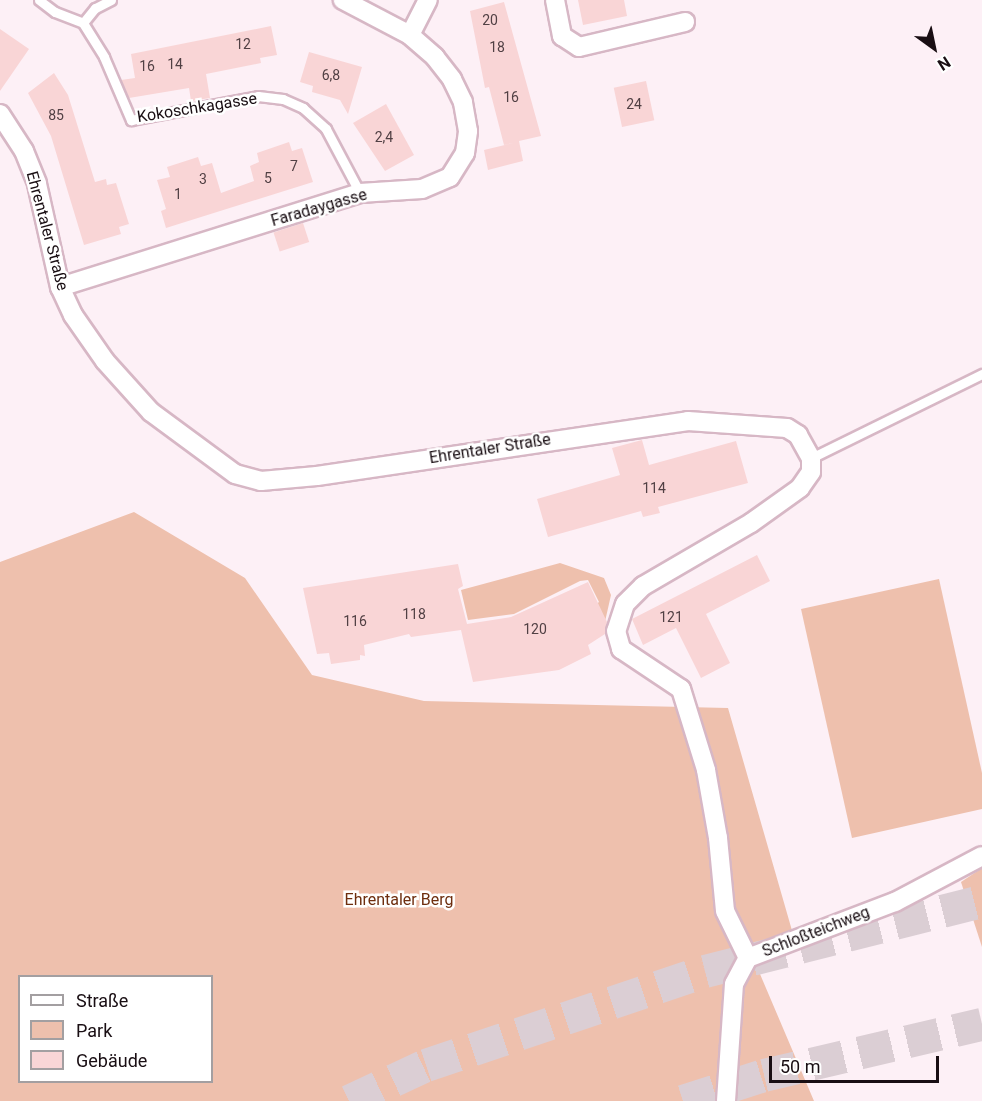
<!DOCTYPE html>
<meta charset="utf-8">
<style>
body{margin:0}
#map{position:relative;width:982px;height:1101px;overflow:hidden;background:#fdf0f6;font-family:Roboto,sans-serif}
div>[style]{position:absolute}
.green>*{inset:0;background:#eec0ad}
.building>*{inset:0;background:#f9d5d6;transform-origin:0 0}
.highway-tunnel>*{height:33px;margin-top:-16.5px;transform-origin:0;background:repeating-linear-gradient(90deg,#dbced4 0 33px,transparent 0 49px)}
.roads{filter:drop-shadow(2px 0 #d7b7c5) drop-shadow(-2px 0 #d7b7c5) drop-shadow(0 2px #d7b7c5) drop-shadow(0 -2px #d7b7c5)}
.lane>*{height:9px;margin:-4.5px;padding:0 4.5px;transform-origin:4.5px;border-radius:4.5px;background:#fff}
.street>*{height:18px;margin:-9px;padding:0 9px;transform-origin:9px;border-radius:9px;background:#fff}
span{translate:-50% -50%;white-space:nowrap;text-align:center;line-height:1.15;-webkit-text-stroke:5px #fff;paint-order:stroke}
.number-label{font-size:14px;color:#514044}
.number-label span{-webkit-text-stroke-width:0}
.street-label{font-size:16px;color:#190e13}
.park-label{font-size:16px;color:#6e2e0f}
.legend{position:absolute;left:18px;top:975px;width:195px;height:108px;box-sizing:border-box;background:#fff;border:2px solid #a39fa1;margin:0;padding:8px 10px;list-style:none;font-size:18px;color:#190e13}
.legend li{display:flex;align-items:center;gap:12px;height:30px}
.legend b{width:30px;border:2px solid #a39fa1}
.north{position:absolute;left:904px;top:18px;width:60px;height:60px;-webkit-text-stroke:4px #fff;paint-order:stroke;rotate:147deg;font-size:16px;font-weight:700;line-height:24px;text-align:center;color:#190e13}
.north::after{content:'';display:block;margin:auto;width:21px;height:27px;background:#190e13;clip-path:polygon(50% 0,100% 100%,50% 72%,0 100%)}
.scale{position:absolute;left:769px;top:1056px;width:170px;height:27px;box-sizing:border-box;border:3px solid #190e13;border-top:0;padding-left:8px;font-size:18px;line-height:21px;white-space:nowrap;color:#190e13;-webkit-text-stroke:4px #fff;paint-order:stroke}
</style>
<div id="map">
<div class="green">
<i style="clip-path:polygon(evenodd,134px 512px,245px 578px,312px 675px,424px 701px,728px 708px,793px 934px,760px 974px,814px 1101px,0 1101px,0 562px,134px 512px,20px 976px,212px 976px,212px 1082px,20px 1082px,20px 976px)"></i>
<i style="clip-path:polygon(560px 563px,604px 578px,611px 595px,604px 626px,594px 606px,599px 602px,588px 580px,580px 581px,514px 614px,468px 620px,461px 590px)"></i>
<i style="clip-path:polygon(939px 579px,982px 773px,982px 809px,852px 838px,801px 609px)"></i>
<i style="clip-path:polygon(982px 868px,982px 947px,961px 882px)"></i>
</div>
<div class="building">
<i style="clip-path:polygon(578px 0,624px 0,627px 16px,583px 25px)"></i>
<i style="clip-path:polygon(504px 2px,541px 136px,519px 141px,523px 161px,488px 170px,484px 150px,513px 143px,504px 145px,489px 87px,485px 88px,470px 11px)"></i>
<i style="clip-path:polygon(271px 26px,277px 55px,260px 58px,261px 63px,206px 74px,210px 98px,191px 101px,189px 88px,129px 98px,121px 80px,135px 78px,131px 54px)"></i>
<i style="clip-path:polygon(0 29px,29px 49px,0 91px)"></i>
<i style="clip-path:polygon(309px 52px,362px 67px,348px 114px,340px 100px,312px 92px,313px 86px,300px 82px)"></i>
<i style="clip-path:polygon(54px 73px,68px 95px,95px 182px,106px 179px,107px 185px,116px 183px,129px 224px,119px 227px,121px 234px,84px 245px,51px 136px,28px 93px)"></i>
<i style="left:646px;top:81px;width:40px;height:33px;rotate:78deg"></i>
<i style="clip-path:polygon(386px 104px,414px 155px,385px 171px,353px 123px)"></i>
<i style="clip-path:polygon(289px 142px,292px 151px,302px 148px,313px 182px,166px 228px,161px 211px,166px 209px,157px 180px,170px 177px,167px 167px,198px 157px,201px 166px,212px 163px,221px 193px,254px 181px,250px 166px,259px 162px,257px 153px)"></i>
<i style="left:303px;top:223px;width:20px;height:31px;rotate:72deg"></i>
<i style="clip-path:polygon(642px 440px,649px 465px,736px 441px,748px 483px,658px 507px,660px 513px,643px 517px,641px 511px,548px 537px,537px 499px,620px 475px,612px 448px)"></i>
<i style="clip-path:polygon(757px 555px,770px 581px,706px 614px,730px 663px,701px 678px,676px 628px,643px 645px,632px 619px)"></i>
<i style="clip-path:polygon(458px 564px,463px 586px,458px 589px,467px 624px,511px 617px,588px 582px,607px 622px,605px 634px,588px 645px,591px 654px,559px 670px,473px 682px,461px 630px,411px 637px,409px 634px,364px 645px,365px 656px,360px 655px,360px 660px,331px 664px,329px 653px,317px 654px,303px 588px)"></i>
</div>
<div class="highway-tunnel">
<i style="left:349px;top:1101px;width:85px;rotate:-25.1deg"></i>
<i style="left:426px;top:1065px;width:294px;rotate:-18.6deg"></i>
<i style="left:705px;top:971px;width:286px;rotate:-14.2deg"></i>
<i style="left:683px;top:1101px;width:85px;rotate:-17.8deg"></i>
<i style="left:764px;top:1075px;width:224px;rotate:-13.2deg"></i>
</div>
<div class="roads">
<div class="lane">
<i style="left:39px;top:0;width:20px;rotate:37deg"></i>
<i style="left:55px;top:12px;width:30px;rotate:21deg"></i>
<i style="left:111px;top:0;width:18px;rotate:153deg"></i>
<i style="left:95px;top:8px;width:19px;rotate:129deg"></i>
<i style="left:83px;top:23px;width:40px;rotate:58deg"></i>
<i style="left:104px;top:57px;width:69px;rotate:66.8deg"></i>
<i style="left:131px;top:120px;width:129px;rotate:-10.7deg"></i>
<i style="left:258px;top:96px;width:25px;rotate:7deg"></i>
<i style="left:283px;top:99px;width:22px;rotate:24deg"></i>
<i style="left:303px;top:108px;width:31px;rotate:42deg"></i>
<i style="left:326px;top:129px;width:72px;rotate:62deg"></i>
<i style="left:811px;top:458px;width:191px;rotate:-26.2deg"></i>
</div>
<div class="street">
<i style="left:555px;top:0;width:37px;rotate:79deg"></i>
<i style="left:562px;top:36px;width:20px;rotate:33deg"></i>
<i style="left:579px;top:47px;width:109px;rotate:-13.3deg"></i>
<i style="left:410px;top:35px;width:39px;rotate:-63deg"></i>
<i style="left:0;top:114px;width:44px;rotate:57deg"></i>
<i style="left:24px;top:151px;width:35px;rotate:68deg"></i>
<i style="left:37px;top:184px;width:106px;rotate:77.4deg"></i>
<i style="left:60px;top:287px;width:31px;rotate:65deg"></i>
<i style="left:73px;top:315px;width:56px;rotate:55.2deg"></i>
<i style="left:105px;top:361px;width:69px;rotate:48deg"></i>
<i style="left:151px;top:412px;width:104px;rotate:36.4deg"></i>
<i style="left:235px;top:474px;width:27px;rotate:15deg"></i>
<i style="left:261px;top:481px;width:56px;rotate:-5.1deg"></i>
<i style="left:317px;top:476px;width:375px;rotate:-8.4deg"></i>
<i style="left:688px;top:421px;width:99px;rotate:4deg"></i>
<i style="left:787px;top:428px;width:13px;rotate:32deg"></i>
<i style="left:798px;top:435px;width:26px;rotate:61deg"></i>
<i style="left:811px;top:458px;width:14px;rotate:90deg"></i>
<i style="left:811px;top:472px;width:19px;rotate:125deg"></i>
<i style="left:800px;top:488px;width:60px;rotate:144.5deg"></i>
<i style="left:751px;top:523px;width:125px;rotate:149.7deg"></i>
<i style="left:643px;top:586px;width:25px;rotate:135deg"></i>
<i style="left:625px;top:604px;width:28px;rotate:108deg"></i>
<i style="left:616px;top:631px;width:19px;rotate:74deg"></i>
<i style="left:621px;top:649px;width:72px;rotate:33.7deg"></i>
<i style="left:681px;top:689px;width:85px;rotate:72.8deg"></i>
<i style="left:706px;top:770px;width:69px;rotate:80deg"></i>
<i style="left:718px;top:838px;width:73px;rotate:84.5deg"></i>
<i style="left:725px;top:911px;width:52px;rotate:63.9deg"></i>
<i style="left:60px;top:287px;width:314px;rotate:-17.4deg"></i>
<i style="left:360px;top:193px;width:62px;rotate:-3.7deg"></i>
<i style="left:422px;top:189px;width:30px;rotate:-23deg"></i>
<i style="left:450px;top:177px;width:28px;rotate:-58deg"></i>
<i style="left:465px;top:153px;width:22px;rotate:-82deg"></i>
<i style="left:468px;top:131px;width:29px;rotate:-100deg"></i>
<i style="left:463px;top:102px;width:25px;rotate:-116deg"></i>
<i style="left:452px;top:79px;width:28px;rotate:-128deg"></i>
<i style="left:435px;top:57px;width:33px;rotate:-139deg"></i>
<i style="left:410px;top:35px;width:76px;rotate:-152.4deg"></i>
<i style="left:726px;top:1101px;width:117px;rotate:-86.1deg"></i>
<i style="left:734px;top:984px;width:30px;rotate:-62deg"></i>
<i style="left:748px;top:958px;width:157px;rotate:-20.9deg"></i>
<i style="left:895px;top:902px;width:98px;rotate:-27.9deg"></i>
</div>
</div>
<div class="number-label">
<span style="left:490px;top:20px">20</span>
<span style="left:243px;top:44px">12</span>
<span style="left:497px;top:47px">18</span>
<span style="left:175px;top:64px">14</span>
<span style="left:147px;top:66px">16</span>
<span style="left:331px;top:75px">6,8</span>
<span style="left:511px;top:97px">16</span>
<span style="left:634px;top:104px">24</span>
<span style="left:56px;top:115px">85</span>
<span style="left:384px;top:137px">2,4</span>
<span style="left:294px;top:166px">7</span>
<span style="left:268px;top:178px">5</span>
<span style="left:203px;top:179px">3</span>
<span style="left:178px;top:194px">1</span>
<span style="left:654px;top:488px">114</span>
<span style="left:414px;top:614px">118</span>
<span style="left:671px;top:617px">121</span>
<span style="left:355px;top:621px">116</span>
<span style="left:535px;top:629px">120</span>
</div>
<div class="street-label">
<span style="left:197px;top:108px;rotate:-9deg">Kokoschkagasse</span>
<span style="left:319px;top:208px;rotate:-16deg">Faradaygasse</span>
<span style="left:47px;top:231px;rotate:75deg">Ehrentaler Straße</span>
<span style="left:490px;top:449px;rotate:-9deg">Ehrentaler Straße</span>
<span style="left:816px;top:932px;rotate:-21deg">Schloßteichweg</span>
</div>
<div class="park-label">
<span style="left:399px;top:900px">Ehrentaler Berg</span>
</div>
<ul class="legend">
<li><b style="height:8px;background:#fff"></b>Straße</li>
<li><b style="height:16px;background:#eec0ad"></b>Park</li>
<li><b style="height:16px;background:#f9d5d6"></b>Gebäude</li>
</ul>
<div class="north">N</div>
<div class="scale">50 m</div>
</div>
